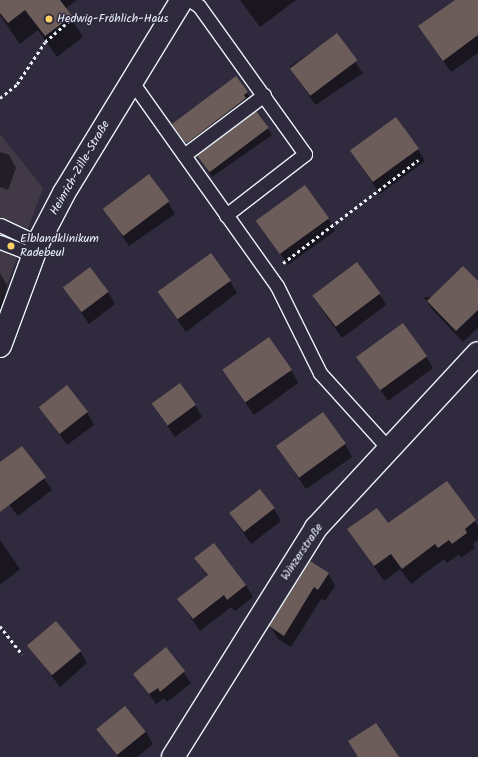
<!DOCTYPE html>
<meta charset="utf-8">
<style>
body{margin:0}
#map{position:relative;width:478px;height:757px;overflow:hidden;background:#2f2a3d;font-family:Kalam,sans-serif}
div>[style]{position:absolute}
.built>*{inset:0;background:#423946}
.shadow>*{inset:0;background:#0007;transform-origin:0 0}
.building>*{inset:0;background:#6d5d5a;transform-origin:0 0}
.path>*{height:2.5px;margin-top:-1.25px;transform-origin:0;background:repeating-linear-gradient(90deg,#e8f1f8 0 3px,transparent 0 6px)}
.roads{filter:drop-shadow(1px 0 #e8f1f8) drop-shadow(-1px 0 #e8f1f8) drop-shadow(0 1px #e8f1f8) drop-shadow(0 -1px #e8f1f8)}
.service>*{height:13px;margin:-6.5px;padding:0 6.5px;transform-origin:6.5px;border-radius:6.5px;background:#2f2a3d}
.minor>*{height:22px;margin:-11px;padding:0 11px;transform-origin:11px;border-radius:11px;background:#2f2a3d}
.dots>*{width:11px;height:11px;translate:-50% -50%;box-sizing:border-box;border:2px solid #2f2a3d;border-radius:50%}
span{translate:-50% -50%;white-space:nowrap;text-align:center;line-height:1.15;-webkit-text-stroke:3px #2f2a3d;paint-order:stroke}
.poi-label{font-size:12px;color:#e8f1f8}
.left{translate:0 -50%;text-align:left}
.street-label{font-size:12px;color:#e8f1f8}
</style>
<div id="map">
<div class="built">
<i style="clip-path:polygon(0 134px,43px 188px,0 304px)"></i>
</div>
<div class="shadow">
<i style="clip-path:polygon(0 0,77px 0,65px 9px,83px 37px,57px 57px,38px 30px,20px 44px,0 15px)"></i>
<i style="clip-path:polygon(240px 0,296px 0,260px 27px)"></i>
<i style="clip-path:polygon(456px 0,475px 0,478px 5px,478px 53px,451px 72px,419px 26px)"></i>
<i style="left:337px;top:35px;width:46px;height:57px;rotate:56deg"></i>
<i style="clip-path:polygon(236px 77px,251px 99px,191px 148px,177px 131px)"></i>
<i style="left:256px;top:112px;width:28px;height:73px;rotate:55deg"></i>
<i style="clip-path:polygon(418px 149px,425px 161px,380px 194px,351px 151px)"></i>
<i style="clip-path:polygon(0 152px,9px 155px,16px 168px,8px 190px,0 187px)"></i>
<i style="clip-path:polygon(168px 202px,175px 214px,129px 246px,103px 208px)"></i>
<i style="clip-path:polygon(328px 218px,335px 231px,288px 265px,258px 221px)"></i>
<i style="clip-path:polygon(0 273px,7px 285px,0 314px)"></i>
<i style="clip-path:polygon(230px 281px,237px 293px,186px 332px,159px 293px)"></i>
<i style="clip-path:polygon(478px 283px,478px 328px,463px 342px,431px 308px,424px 297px,432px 297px)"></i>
<i style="clip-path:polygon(64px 288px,108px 292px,115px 304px,89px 324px)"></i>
<i style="clip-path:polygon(379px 293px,386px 305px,342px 338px,313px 297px)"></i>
<i style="clip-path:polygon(426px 356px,433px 368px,388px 401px,358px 358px)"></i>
<i style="clip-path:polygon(291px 370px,298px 383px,254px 415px,224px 372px)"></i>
<i style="clip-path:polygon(153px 405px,195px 405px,202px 417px,175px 437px)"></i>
<i style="clip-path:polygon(40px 407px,87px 412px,94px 425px,67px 445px)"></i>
<i style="clip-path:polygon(345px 444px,352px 457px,306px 489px,285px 458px)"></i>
<i style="clip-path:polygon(22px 447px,52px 490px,18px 516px,0 492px,0 463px)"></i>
<i style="clip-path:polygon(447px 482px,478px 526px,478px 540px,473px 544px,475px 548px,461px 558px,459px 554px,447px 563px,444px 559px,411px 584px,400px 569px,384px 581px,349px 530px,388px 525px)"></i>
<i style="clip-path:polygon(274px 509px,281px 521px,251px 544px,230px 513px)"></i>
<i style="clip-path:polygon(0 540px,20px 569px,0 585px)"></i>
<i style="clip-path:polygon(196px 558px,246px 585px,253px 597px,235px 611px,231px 607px,200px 631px,178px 599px,208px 577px)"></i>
<i style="clip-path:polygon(328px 573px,335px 586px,325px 601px,321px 599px,291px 647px,278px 639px,270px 626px)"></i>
<i style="clip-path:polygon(29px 646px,80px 651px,87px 663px,60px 687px)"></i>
<i style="clip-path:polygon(166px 649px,191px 683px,167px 702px,164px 698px,156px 704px,135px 674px)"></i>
<i style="clip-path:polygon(98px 729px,146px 732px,153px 744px,137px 757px,118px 757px)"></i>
</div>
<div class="building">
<i style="clip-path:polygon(0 0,60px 0,72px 16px,45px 36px,25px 10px,8px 23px,0 13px)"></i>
<i style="clip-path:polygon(455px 0,478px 0,478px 35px,443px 61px,418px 26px)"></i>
<i style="left:337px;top:33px;width:34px;height:59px;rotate:53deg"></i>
<i style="clip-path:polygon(236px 76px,248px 92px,244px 95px,246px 98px,187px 143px,184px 141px,172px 124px)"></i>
<i style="left:256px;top:111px;width:21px;height:74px;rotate:53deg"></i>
<i style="left:396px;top:117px;width:39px;height:57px;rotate:54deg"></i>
<i style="left:149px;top:174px;width:34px;height:58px;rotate:53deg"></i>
<i style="left:305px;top:185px;width:41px;height:61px;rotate:54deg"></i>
<i style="left:211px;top:253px;width:34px;height:66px;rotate:54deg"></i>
<i style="left:357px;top:262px;width:39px;height:56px;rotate:53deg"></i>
<i style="clip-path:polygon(463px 266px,478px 281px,478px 310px,456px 331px,427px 301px)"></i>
<i style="left:90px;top:267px;width:31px;height:34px;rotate:53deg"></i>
<i style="left:403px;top:323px;width:41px;height:58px;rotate:54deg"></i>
<i style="left:269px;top:337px;width:40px;height:57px;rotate:55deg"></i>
<i style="left:180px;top:383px;width:27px;height:35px;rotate:54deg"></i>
<i style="left:67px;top:385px;width:34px;height:36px;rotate:52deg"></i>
<i style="left:323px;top:412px;width:39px;height:58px;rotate:54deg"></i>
<i style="clip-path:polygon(22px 446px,46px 477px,0 512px,0 462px)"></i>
<i style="clip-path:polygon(447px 481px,476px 520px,465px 529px,467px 533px,452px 544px,449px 540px,438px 548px,435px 544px,402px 569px,391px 554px,374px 566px,347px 529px,377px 508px,388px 523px)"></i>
<i style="left:260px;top:489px;width:24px;height:39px;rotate:52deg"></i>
<i style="clip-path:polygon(214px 543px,246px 585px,227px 600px,224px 595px,193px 619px,177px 599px,208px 575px,194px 558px)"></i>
<i style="clip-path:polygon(310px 561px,329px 573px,318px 590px,314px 587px,284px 636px,269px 626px)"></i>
<i style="left:56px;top:621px;width:39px;height:38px;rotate:50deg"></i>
<i style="clip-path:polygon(166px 647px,185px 671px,160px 692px,158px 688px,149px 694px,133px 674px)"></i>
<i style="left:125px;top:706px;width:33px;height:37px;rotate:51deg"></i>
<i style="clip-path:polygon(376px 723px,399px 757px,358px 757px,348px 741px)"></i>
</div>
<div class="path">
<i style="left:0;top:98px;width:22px;rotate:-39deg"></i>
<i style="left:17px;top:84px;width:50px;rotate:-56.3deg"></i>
<i style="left:45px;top:42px;width:41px;rotate:-41.1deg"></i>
<i style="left:283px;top:263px;width:170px;rotate:-37.3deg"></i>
<i style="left:0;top:626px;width:36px;rotate:52deg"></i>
</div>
<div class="roads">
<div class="service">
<i style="left:190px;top:0;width:11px;rotate:34deg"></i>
<i style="left:199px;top:6px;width:182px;rotate:54.4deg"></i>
<i style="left:305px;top:154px;width:100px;rotate:142.3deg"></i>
<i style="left:132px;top:82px;width:250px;rotate:54.6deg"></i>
<i style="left:277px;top:286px;width:97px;rotate:63.7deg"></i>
<i style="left:320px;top:373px;width:103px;rotate:47.8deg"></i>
<i style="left:184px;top:155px;width:100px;rotate:-36.9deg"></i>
<i style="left:0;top:225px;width:42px;rotate:25.3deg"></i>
<i style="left:0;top:242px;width:36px;rotate:21deg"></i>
</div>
<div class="minor">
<i style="left:0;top:346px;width:110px;rotate:-69.7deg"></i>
<i style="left:38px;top:243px;width:56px;rotate:-62.5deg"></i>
<i style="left:64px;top:193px;width:226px;rotate:-58.6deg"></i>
<i style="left:173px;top:757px;width:270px;rotate:-58deg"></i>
<i style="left:316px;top:528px;width:238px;rotate:-47.2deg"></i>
</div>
</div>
<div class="dots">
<i style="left:49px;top:19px;background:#ffd166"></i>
<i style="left:11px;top:246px;background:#ffd166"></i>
</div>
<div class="poi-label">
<span class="left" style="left:57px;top:19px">Hedwig-Fröhlich-Haus</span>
<span class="left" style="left:20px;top:246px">Elblandklinikum<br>Radebeul</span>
</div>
<div class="street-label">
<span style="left:80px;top:168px;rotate:-60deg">Heinrich-Zille-Straße</span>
<span style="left:302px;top:552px;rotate:-56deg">Winzerstraße</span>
</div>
</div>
